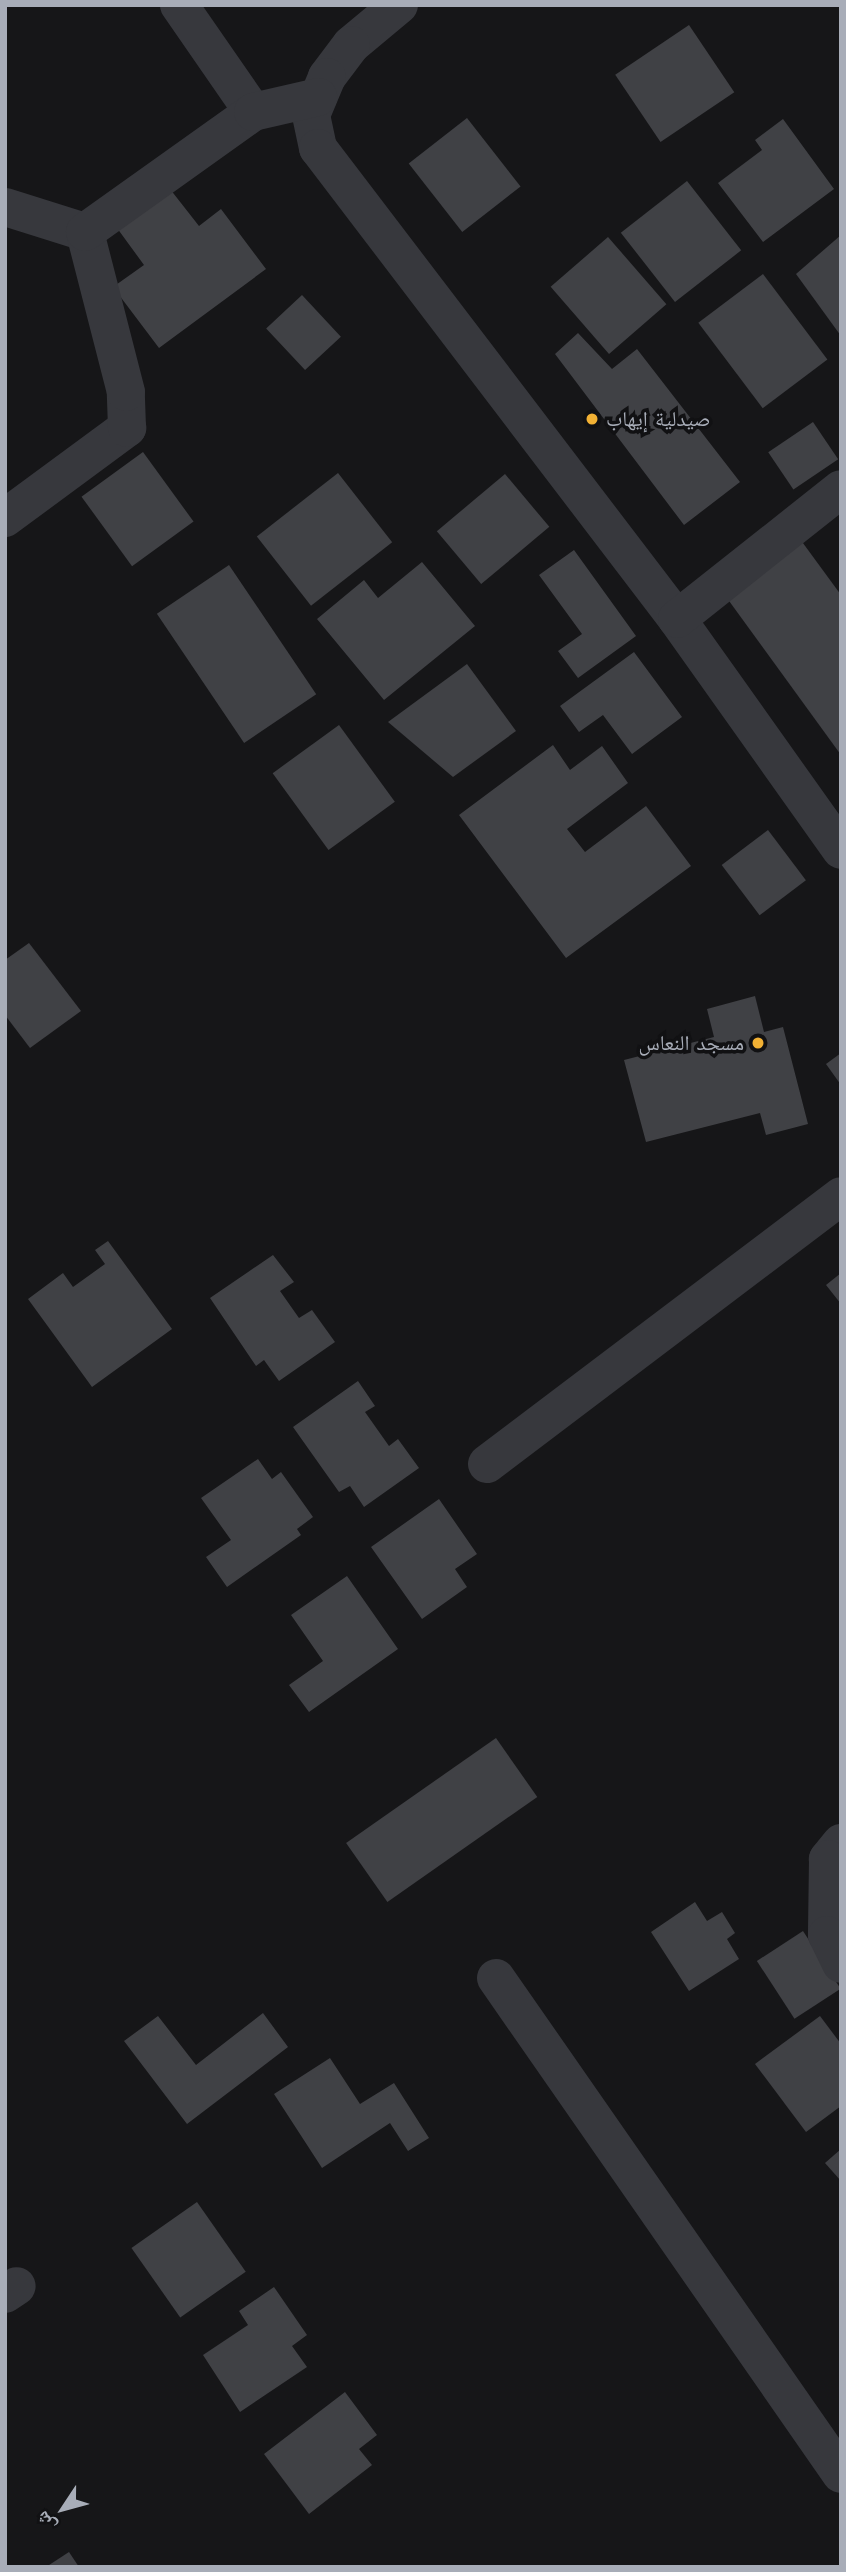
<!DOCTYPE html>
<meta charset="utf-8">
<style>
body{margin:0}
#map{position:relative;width:846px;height:2572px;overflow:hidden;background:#161618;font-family:"Work Sans","Noto Naskh Arabic",sans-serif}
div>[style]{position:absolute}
.building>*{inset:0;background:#404145;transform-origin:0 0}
.street>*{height:38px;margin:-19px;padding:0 19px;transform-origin:19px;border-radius:19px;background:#37383d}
.dots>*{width:19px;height:19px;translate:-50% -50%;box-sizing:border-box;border:4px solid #111113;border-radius:50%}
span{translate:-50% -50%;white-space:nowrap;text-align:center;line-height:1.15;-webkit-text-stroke:7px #111113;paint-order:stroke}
.poi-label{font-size:21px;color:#a8adb8}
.left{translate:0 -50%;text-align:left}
.right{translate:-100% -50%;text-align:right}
.frame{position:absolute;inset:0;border:7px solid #a8adb8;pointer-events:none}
.north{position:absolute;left:28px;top:2474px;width:70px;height:70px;-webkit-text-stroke:5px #111113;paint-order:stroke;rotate:234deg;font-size:19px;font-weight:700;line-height:28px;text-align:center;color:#a8adb8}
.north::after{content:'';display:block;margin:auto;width:24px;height:32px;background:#a8adb8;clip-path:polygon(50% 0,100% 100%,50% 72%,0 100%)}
</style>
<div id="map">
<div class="building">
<i style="left:689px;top:25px;width:81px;height:89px;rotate:56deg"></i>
<i style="left:467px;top:118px;width:87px;height:74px;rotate:52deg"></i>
<i style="clip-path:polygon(783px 119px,834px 189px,763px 242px,718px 183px,762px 150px,755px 140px)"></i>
<i style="left:687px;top:181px;width:88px;height:84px;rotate:52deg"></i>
<i style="clip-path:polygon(170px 189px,199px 226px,221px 209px,266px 269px,159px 348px,113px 287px,144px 265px,117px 228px)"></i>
<i style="clip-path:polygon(841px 235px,841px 336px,796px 274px)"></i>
<i style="left:608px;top:237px;width:89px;height:76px;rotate:49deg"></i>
<i style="left:763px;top:274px;width:107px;height:81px;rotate:53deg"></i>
<i style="left:302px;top:295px;width:57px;height:49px;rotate:47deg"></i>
<i style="clip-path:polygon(578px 333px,612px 369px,637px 349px,740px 482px,684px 525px,555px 354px)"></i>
<i style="left:813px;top:422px;width:45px;height:54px;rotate:56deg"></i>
<i style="left:143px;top:452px;width:86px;height:76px;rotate:54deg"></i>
<i style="left:338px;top:473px;width:88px;height:103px;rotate:52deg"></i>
<i style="left:505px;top:474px;width:69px;height:89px;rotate:50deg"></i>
<i style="clip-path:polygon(800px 539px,841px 595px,841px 755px,724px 594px)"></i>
<i style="clip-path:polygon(574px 550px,636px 636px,578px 678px,558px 651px,582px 634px,539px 575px)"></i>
<i style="clip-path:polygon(422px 562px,475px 626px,384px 700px,317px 619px,364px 580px,378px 598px)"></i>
<i style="left:229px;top:565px;width:156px;height:87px;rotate:56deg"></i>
<i style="clip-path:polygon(634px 652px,682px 717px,632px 754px,603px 715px,579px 732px,560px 706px)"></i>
<i style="clip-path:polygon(467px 664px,516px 731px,453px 777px,388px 722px)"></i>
<i style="left:339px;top:725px;width:95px;height:82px;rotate:54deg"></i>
<i style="clip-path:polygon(553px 745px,570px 770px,602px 746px,628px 783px,567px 829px,585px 852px,646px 806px,691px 866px,566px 958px,459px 815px)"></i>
<i style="left:768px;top:830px;width:63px;height:58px;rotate:53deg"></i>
<i style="clip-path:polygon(29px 943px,81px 1011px,30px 1048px,5px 1015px,5px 960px)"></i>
<i style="clip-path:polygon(755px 996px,764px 1032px,783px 1027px,808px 1124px,766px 1135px,760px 1113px,646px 1142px,624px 1060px,714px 1037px,707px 1009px)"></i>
<i style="clip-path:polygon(841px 1053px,841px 1085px,826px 1064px)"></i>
<i style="clip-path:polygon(108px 1241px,172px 1329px,92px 1387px,28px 1299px,63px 1273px,73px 1287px,105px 1264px,95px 1250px)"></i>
<i style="clip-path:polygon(273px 1255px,294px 1282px,280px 1291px,299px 1318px,312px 1310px,335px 1342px,279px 1381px,264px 1360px,256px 1366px,210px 1298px)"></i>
<i style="clip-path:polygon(841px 1273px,841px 1304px,826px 1285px)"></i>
<i style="clip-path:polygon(358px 1381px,375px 1406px,365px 1412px,389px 1446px,398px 1439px,419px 1468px,364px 1507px,350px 1486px,339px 1492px,293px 1427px)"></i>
<i style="clip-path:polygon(258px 1459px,272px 1479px,281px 1472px,313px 1517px,297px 1529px,301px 1535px,227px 1587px,206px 1557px,231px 1540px,201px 1498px)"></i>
<i style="clip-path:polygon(439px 1499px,477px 1554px,455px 1569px,467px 1587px,422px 1619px,371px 1547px)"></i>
<i style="clip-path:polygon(347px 1576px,398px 1649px,309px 1712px,289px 1685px,323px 1661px,291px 1615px)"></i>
<i style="left:496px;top:1738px;width:72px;height:183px;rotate:55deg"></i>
<i style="clip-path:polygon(695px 1902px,707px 1921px,722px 1912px,735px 1933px,727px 1939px,739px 1959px,689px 1991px,651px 1932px)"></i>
<i style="left:803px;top:1931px;width:69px;height:55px;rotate:57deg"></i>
<i style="clip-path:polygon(263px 2013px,288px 2047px,187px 2124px,124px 2041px,158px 2016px,196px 2065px)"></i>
<i style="clip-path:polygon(820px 2016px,841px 2044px,841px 2106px,806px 2132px,755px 2064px)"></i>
<i style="clip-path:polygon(330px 2058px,360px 2104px,394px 2083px,429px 2138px,408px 2151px,390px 2123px,322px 2168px,274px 2094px)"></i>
<i style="clip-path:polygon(841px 2149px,841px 2181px,825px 2163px)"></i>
<i style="left:197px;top:2202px;width:85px;height:80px;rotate:55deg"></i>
<i style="clip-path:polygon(274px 2287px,307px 2335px,292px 2346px,307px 2367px,240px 2412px,203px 2355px,248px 2325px,239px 2311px)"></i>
<i style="clip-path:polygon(345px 2392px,377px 2435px,359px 2449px,372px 2465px,309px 2514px,264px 2454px)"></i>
<i style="clip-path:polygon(69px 2552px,79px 2567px,46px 2567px)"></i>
</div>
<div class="street">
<i style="left:179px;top:5px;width:130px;rotate:55.3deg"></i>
<i style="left:399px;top:5px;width:62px;rotate:140.2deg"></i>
<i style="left:351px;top:45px;width:40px;rotate:127deg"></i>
<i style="left:327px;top:77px;width:41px;rotate:112.8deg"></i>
<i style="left:311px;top:115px;width:34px;rotate:78deg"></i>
<i style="left:318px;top:148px;width:592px;rotate:52.69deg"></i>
<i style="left:677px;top:619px;width:283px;rotate:54.6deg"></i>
<i style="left:5px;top:207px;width:84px;rotate:17.4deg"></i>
<i style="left:5px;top:518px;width:152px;rotate:-36.4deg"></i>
<i style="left:127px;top:428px;width:36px;rotate:-92deg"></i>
<i style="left:126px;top:392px;width:165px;rotate:-104.4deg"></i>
<i style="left:85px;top:232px;width:206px;rotate:-35.5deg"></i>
<i style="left:253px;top:112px;width:67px;rotate:-13deg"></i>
<i style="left:677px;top:619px;width:209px;rotate:-38.4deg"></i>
<i style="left:487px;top:1464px;width:444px;rotate:-37.1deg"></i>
<i style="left:841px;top:1843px;width:21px;rotate:129deg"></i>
<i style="left:828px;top:1859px;width:76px;rotate:90.8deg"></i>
<i style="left:827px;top:1935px;width:32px;rotate:64deg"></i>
<i style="left:496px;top:1978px;width:604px;rotate:55.18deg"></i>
<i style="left:5px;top:2294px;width:14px;rotate:-34deg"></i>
</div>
<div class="dots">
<i style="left:592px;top:419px;background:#f2b134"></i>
<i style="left:758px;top:1043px;background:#f2b134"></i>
</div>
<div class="poi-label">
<span class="left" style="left:606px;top:419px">صيدلية إيهاب</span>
<span class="right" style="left:744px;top:1043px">مسجد النعاس</span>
</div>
<div class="frame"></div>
<div class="north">ش</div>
</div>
